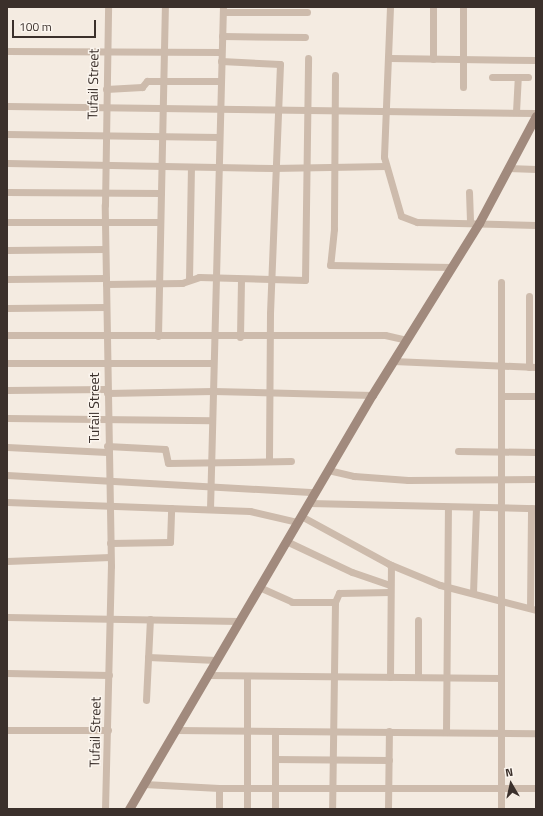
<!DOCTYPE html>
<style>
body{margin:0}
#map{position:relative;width:543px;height:816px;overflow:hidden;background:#f4ebe1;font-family:"Titillium Web",sans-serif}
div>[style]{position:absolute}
.minor>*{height:7px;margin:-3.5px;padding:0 3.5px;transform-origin:3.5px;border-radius:3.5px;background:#cdbbac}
.secondary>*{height:9px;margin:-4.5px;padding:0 4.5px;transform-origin:4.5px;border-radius:4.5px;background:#a18a7d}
span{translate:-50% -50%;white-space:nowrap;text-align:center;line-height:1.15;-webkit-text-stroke:3px #fbf5ee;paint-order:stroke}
.street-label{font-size:14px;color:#3b302b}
.frame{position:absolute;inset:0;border:8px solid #3b302b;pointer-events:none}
.north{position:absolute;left:491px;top:764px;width:40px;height:40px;-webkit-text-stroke:3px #fbf5ee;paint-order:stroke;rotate:351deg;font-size:11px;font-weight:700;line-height:16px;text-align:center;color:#3b302b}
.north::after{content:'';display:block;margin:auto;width:14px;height:18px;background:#3b302b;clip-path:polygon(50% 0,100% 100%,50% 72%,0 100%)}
.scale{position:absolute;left:12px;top:20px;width:84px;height:18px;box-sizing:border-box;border:2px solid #3b302b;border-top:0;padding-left:5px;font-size:12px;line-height:14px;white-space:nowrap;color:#3b302b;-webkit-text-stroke:3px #fbf5ee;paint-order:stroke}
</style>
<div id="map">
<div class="minor">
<i style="left:390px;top:7px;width:150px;rotate:92.3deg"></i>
<i style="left:384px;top:157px;width:61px;rotate:73.9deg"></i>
<i style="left:401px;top:216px;width:17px;rotate:21deg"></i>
<i style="left:417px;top:222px;width:119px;rotate:1.4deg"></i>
<i style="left:223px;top:12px;width:84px"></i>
<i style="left:222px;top:36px;width:83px;rotate:0.7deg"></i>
<i style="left:7px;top:51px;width:214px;rotate:0.3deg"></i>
<i style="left:390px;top:58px;width:146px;rotate:0.8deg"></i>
<i style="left:433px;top:59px;width:52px;rotate:-90deg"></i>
<i style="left:221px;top:61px;width:59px;rotate:2.9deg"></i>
<i style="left:280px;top:64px;width:250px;rotate:92.3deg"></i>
<i style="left:270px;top:314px;width:147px;rotate:90.4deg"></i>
<i style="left:335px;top:75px;width:154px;rotate:90.4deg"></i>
<i style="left:334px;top:229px;width:36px;rotate:96deg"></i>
<i style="left:330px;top:265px;width:122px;rotate:0.9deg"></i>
<i style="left:492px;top:77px;width:36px"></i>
<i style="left:463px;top:87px;width:80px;rotate:-90deg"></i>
<i style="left:106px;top:89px;width:36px;rotate:-3deg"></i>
<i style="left:142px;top:87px;width:8px;rotate:-50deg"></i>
<i style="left:147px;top:81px;width:73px"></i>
<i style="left:7px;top:106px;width:529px;rotate:0.76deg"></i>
<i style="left:516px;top:112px;width:35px;rotate:-87deg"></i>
<i style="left:7px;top:134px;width:212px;rotate:0.8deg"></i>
<i style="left:7px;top:163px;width:266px;rotate:1.1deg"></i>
<i style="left:273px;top:168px;width:113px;rotate:-1deg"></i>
<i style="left:508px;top:168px;width:28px;rotate:2deg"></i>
<i style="left:7px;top:192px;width:154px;rotate:0.4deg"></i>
<i style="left:469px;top:192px;width:31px;rotate:88deg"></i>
<i style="left:7px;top:222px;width:153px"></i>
<i style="left:7px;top:250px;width:98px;rotate:-0.6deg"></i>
<i style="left:7px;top:279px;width:99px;rotate:-0.6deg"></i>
<i style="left:189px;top:280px;width:113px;rotate:-89deg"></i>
<i style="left:106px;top:284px;width:76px;rotate:-0.8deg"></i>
<i style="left:182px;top:283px;width:18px;rotate:-19deg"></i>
<i style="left:199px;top:277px;width:106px;rotate:1.6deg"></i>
<i style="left:305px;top:280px;width:222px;rotate:-89.2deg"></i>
<i style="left:7px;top:308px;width:99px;rotate:-0.6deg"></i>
<i style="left:7px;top:335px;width:378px"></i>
<i style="left:385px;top:335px;width:22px;rotate:13deg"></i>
<i style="left:158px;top:336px;width:329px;rotate:-88.8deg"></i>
<i style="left:240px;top:337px;width:58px;rotate:-89deg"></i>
<i style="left:393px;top:361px;width:143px;rotate:2.4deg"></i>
<i style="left:7px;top:363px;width:205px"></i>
<i style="left:529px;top:367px;width:71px;rotate:-90deg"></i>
<i style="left:7px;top:390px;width:100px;rotate:-0.6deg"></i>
<i style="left:107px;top:393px;width:106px;rotate:-1.1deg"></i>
<i style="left:213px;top:391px;width:159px;rotate:1.4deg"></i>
<i style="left:502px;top:396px;width:34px"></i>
<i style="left:7px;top:418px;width:205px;rotate:0.6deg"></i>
<i style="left:107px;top:446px;width:58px;rotate:3deg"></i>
<i style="left:165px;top:449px;width:14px;rotate:78deg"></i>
<i style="left:168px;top:463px;width:123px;rotate:-0.9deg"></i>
<i style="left:7px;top:447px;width:100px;rotate:2.9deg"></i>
<i style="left:458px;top:451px;width:78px;rotate:0.7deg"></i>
<i style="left:328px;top:470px;width:27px;rotate:13deg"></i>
<i style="left:354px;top:476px;width:54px;rotate:4.2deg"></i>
<i style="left:408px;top:480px;width:128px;rotate:-0.4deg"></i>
<i style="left:7px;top:475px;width:308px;rotate:3.2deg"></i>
<i style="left:7px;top:502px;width:243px;rotate:2.1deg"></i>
<i style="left:250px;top:511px;width:48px;rotate:13.2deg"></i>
<i style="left:309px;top:503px;width:227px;rotate:1.3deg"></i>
<i style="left:210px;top:509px;width:502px;rotate:-88.52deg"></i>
<i style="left:301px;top:516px;width:100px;rotate:28.6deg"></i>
<i style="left:389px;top:564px;width:55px;rotate:22.4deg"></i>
<i style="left:440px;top:585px;width:99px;rotate:14.6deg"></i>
<i style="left:286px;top:541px;width:73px;rotate:25.2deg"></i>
<i style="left:352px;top:572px;width:40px;rotate:18.9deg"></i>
<i style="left:110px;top:543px;width:60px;rotate:-1deg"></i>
<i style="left:170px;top:542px;width:34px;rotate:-88deg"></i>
<i style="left:7px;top:561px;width:103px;rotate:-2.2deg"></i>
<i style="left:259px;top:587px;width:36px;rotate:24deg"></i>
<i style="left:292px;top:602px;width:43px"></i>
<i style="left:335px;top:602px;width:207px;rotate:90.8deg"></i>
<i style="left:473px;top:593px;width:85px;rotate:-88deg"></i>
<i style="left:335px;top:602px;width:10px;rotate:-66deg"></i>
<i style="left:339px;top:593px;width:51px;rotate:-1.1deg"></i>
<i style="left:530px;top:608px;width:100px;rotate:-89.4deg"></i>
<i style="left:7px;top:617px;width:232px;rotate:1deg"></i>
<i style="left:148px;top:657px;width:68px;rotate:2.5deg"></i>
<i style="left:7px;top:673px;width:102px;rotate:1.1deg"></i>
<i style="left:207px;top:675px;width:294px;rotate:0.6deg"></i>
<i style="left:390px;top:677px;width:112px;rotate:-89.5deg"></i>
<i style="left:418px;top:677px;width:57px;rotate:-90deg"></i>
<i style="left:146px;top:700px;width:81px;rotate:-87.2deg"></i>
<i style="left:7px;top:730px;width:101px"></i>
<i style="left:175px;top:730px;width:361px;rotate:0.5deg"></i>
<i style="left:275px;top:731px;width:78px;rotate:90deg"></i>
<i style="left:446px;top:732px;width:225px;rotate:-89.5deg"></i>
<i style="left:275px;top:759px;width:114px;rotate:0.5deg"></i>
<i style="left:144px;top:784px;width:75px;rotate:3.1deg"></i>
<i style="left:219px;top:788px;width:317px"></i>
<i style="left:105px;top:809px;width:243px;rotate:-88.6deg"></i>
<i style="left:111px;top:566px;width:361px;rotate:-91deg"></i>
<i style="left:105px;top:205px;width:198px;rotate:-89.1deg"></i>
<i style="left:219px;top:809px;width:21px;rotate:-90deg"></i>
<i style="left:247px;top:809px;width:133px;rotate:-90deg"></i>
<i style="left:388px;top:809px;width:78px;rotate:-89.3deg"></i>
<i style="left:501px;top:809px;width:527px;rotate:-90deg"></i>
</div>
<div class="secondary">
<i style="left:129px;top:809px;width:480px;rotate:-59.6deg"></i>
<i style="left:372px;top:395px;width:203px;rotate:-58.1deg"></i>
<i style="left:479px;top:223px;width:121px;rotate:-62deg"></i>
</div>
<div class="street-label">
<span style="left:93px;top:84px;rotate:-89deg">Tufail Street</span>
<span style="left:94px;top:408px;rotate:-90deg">Tufail Street</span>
<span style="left:95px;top:732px;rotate:-89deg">Tufail Street</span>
</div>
<div class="frame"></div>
<div class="north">N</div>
<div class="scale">100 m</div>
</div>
